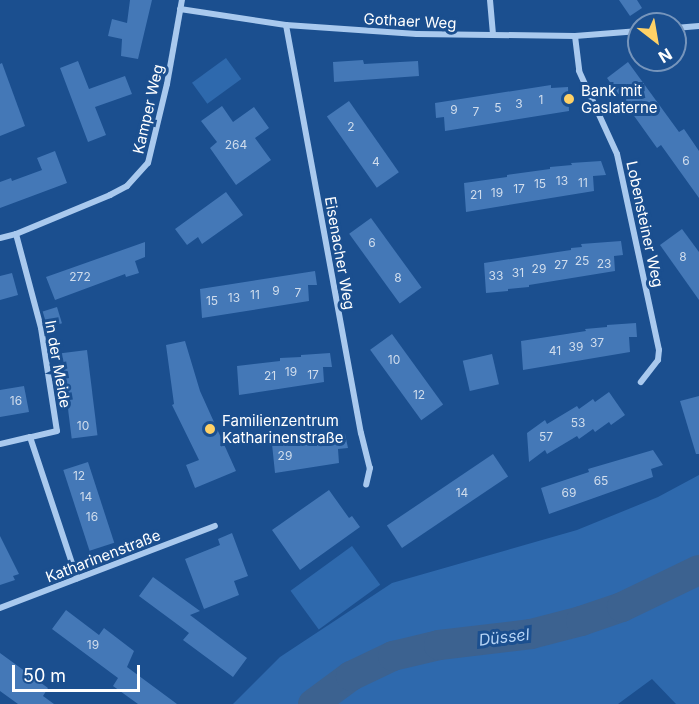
<!DOCTYPE html>
<meta charset="utf-8">
<style>
body{margin:0}
#map{position:relative;width:699px;height:704px;overflow:hidden;background:#1b4f8f;font-family:Inter,sans-serif}
div>[style]{position:absolute}
.green>*{inset:0;background:#2e69ad;transform-origin:0 0}
.river>*{height:30px;margin:-15px;padding:0 15px;transform-origin:15px;border-radius:15px;background:#3c6290}
.building>*{inset:0;background:#4478b7;transform-origin:0 0}
.minor>*{height:6px;margin:-3px;padding:0 3px;transform-origin:3px;border-radius:3px;background:#a9c9ee}
.dots>*{width:16px;height:16px;translate:-50% -50%;box-sizing:border-box;border:3px solid #1b4f8f;border-radius:50%}
span{translate:-50% -50%;white-space:nowrap;text-align:center;line-height:1.15;-webkit-text-stroke:6px #1b4f8f;paint-order:stroke}
.number-label{font-size:12px;color:#d0dded}
.number-label span{-webkit-text-stroke-width:0}
.street-label{font-size:15px;color:#fff}
.poi-label{font-size:15px;color:#fff}
.left{translate:0 -50%;text-align:left}
.water-label{font-size:16px;color:#b5d3f5;font-style:italic}
.north{position:absolute;left:627px;top:12px;width:60px;height:60px;box-sizing:border-box;background:#1b4f8f;border:2px solid #7695bc;border-radius:50%;rotate:149deg;font-size:16px;font-weight:700;line-height:24px;text-align:center;color:#fff}
.north::after{content:'';display:block;margin:auto;width:21px;height:27px;background:#ffd166;clip-path:polygon(50% 0,100% 100%,50% 72%,0 100%)}
.scale{position:absolute;left:12px;top:665px;width:128px;height:27px;box-sizing:border-box;border:3px solid #fff;border-top:0;padding-left:8px;font-size:18px;line-height:21px;white-space:nowrap;color:#fff;-webkit-text-stroke:4px #1b4f8f;paint-order:stroke}
</style>
<div id="map">
<div class="green">
<i style="left:226px;top:58px;width:26px;height:42px;rotate:54deg"></i>
<i style="clip-path:polygon(699px 475px,699px 567px,689px 574px,637px 599px,573px 621px,517px 634px,418px 646px,391px 655px,348px 675px,325px 690px,310px 704px,233px 704px,280px 657px,392px 583px,577px 530px,658px 497px)"></i>
<i style="left:352px;top:546px;width:48px;height:76px;rotate:54deg"></i>
<i style="clip-path:polygon(699px 572px,699px 704px,676px 704px,652px 679px,618px 704px,318px 704px,332px 690px,371px 667px,417px 650px,529px 636px,581px 625px,661px 592px)"></i>
</div>
<div class="river">
<i style="left:313px;top:704px;width:47px;rotate:-36.4deg"></i>
<i style="left:351px;top:676px;width:47px;rotate:-25.5deg"></i>
<i style="left:393px;top:656px;width:47px;rotate:-13.4deg"></i>
<i style="left:439px;top:645px;width:93px;rotate:-6.8deg"></i>
<i style="left:531px;top:634px;width:52px;rotate:-14.6deg"></i>
<i style="left:581px;top:621px;width:43px;rotate:-18.9deg"></i>
<i style="left:622px;top:607px;width:85px;rotate:-25.7deg"></i>
</div>
<div class="building">
<i style="clip-path:polygon(130px 0,152px 0,138px 59px,121px 56px,122px 39px,108px 36px,112px 19px,127px 23px)"></i>
<i style="clip-path:polygon(619px 0,637px 0,642px 8px,630px 16px)"></i>
<i style="clip-path:polygon(363px 60px,364px 64px,418px 61px,419px 76px,334px 82px,333px 62px)"></i>
<i style="clip-path:polygon(78px 61px,89px 89px,125px 76px,132px 94px,95px 107px,106px 135px,88px 142px,60px 68px)"></i>
<i style="clip-path:polygon(628px 62px,679px 132px,684px 129px,699px 151px,699px 198px,661px 145px,657px 148px,607px 78px)"></i>
<i style="clip-path:polygon(2px 63px,25px 126px,0 136px,0 64px)"></i>
<i style="clip-path:polygon(551px 85px,551px 88px,568px 87px,569px 111px,445px 131px,444px 117px,436px 118px,435px 103px)"></i>
<i style="left:349px;top:101px;width:87px;height:27px;rotate:55deg"></i>
<i style="clip-path:polygon(222px 106px,233px 122px,254px 107px,269px 128px,255px 138px,271px 160px,236px 185px,210px 148px,217px 142px,201px 121px)"></i>
<i style="clip-path:polygon(55px 151px,67px 183px,0 208px,0 182px,11px 178px,12px 181px,42px 170px,37px 158px)"></i>
<i style="clip-path:polygon(601px 161px,606px 175px,593px 176px,594px 191px,466px 212px,464px 183px,507px 177px,507px 175px,550px 169px,550px 167px,572px 165px,571px 163px)"></i>
<i style="clip-path:polygon(226px 192px,243px 215px,202px 244px,198px 237px,187px 245px,175px 229px)"></i>
<i style="left:371px;top:218px;width:86px;height:27px;rotate:54deg"></i>
<i style="clip-path:polygon(682px 229px,699px 252px,699px 300px,660px 245px)"></i>
<i style="clip-path:polygon(621px 241px,623px 255px,614px 256px,615px 271px,529px 285px,529px 287px,508px 289px,508px 291px,486px 293px,484px 263px,571px 250px,571px 248px,582px 247px,581px 244px)"></i>
<i style="clip-path:polygon(145px 242px,145px 257px,135px 261px,139px 273px,126px 277px,125px 274px,55px 300px,46px 277px)"></i>
<i style="clip-path:polygon(315px 271px,317px 285px,308px 285px,309px 301px,202px 318px,200px 289px)"></i>
<i style="clip-path:polygon(12px 273px,18px 295px,0 300px,0 276px)"></i>
<i style="left:57px;top:307px;width:17px;height:15px;rotate:73deg"></i>
<i style="clip-path:polygon(636px 323px,637px 337px,629px 337px,630px 352px,523px 370px,521px 341px,586px 331px,585px 329px,607px 327px,607px 325px)"></i>
<i style="left:392px;top:334px;width:87px;height:27px;rotate:54deg"></i>
<i style="clip-path:polygon(185px 341px,200px 391px,236px 471px,195px 488px,186px 465px,199px 460px,172px 405px,174px 404px,166px 345px)"></i>
<i style="left:87px;top:350px;width:86px;height:26px;rotate:83deg"></i>
<i style="clip-path:polygon(330px 353px,332px 367px,323px 367px,324px 382px,239px 395px,237px 366px,280px 361px,280px 358px,301px 357px,301px 355px)"></i>
<i style="left:492px;top:354px;width:31px;height:30px;rotate:77deg"></i>
<i style="clip-path:polygon(24px 386px,29px 412px,0 417px,0 390px)"></i>
<i style="clip-path:polygon(609px 392px,625px 415px,611px 425px,609px 422px,595px 432px,593px 429px,579px 439px,577px 436px,547px 454px,545px 450px,529px 462px,527px 433px,545px 420px,547px 424px,577px 406px,579px 409px,593px 399px,595px 402px)"></i>
<i style="clip-path:polygon(699px 396px,699px 454px,696px 454px,680px 401px)"></i>
<i style="clip-path:polygon(345px 434px,348px 448px,338px 449px,339px 463px,275px 473px,272px 444px)"></i>
<i style="clip-path:polygon(653px 450px,663px 465px,651px 469px,653px 477px,549px 514px,541px 488px,589px 472px,588px 469px)"></i>
<i style="left:493px;top:454px;width:27px;height:128px;rotate:56deg"></i>
<i style="left:88px;top:462px;width:85px;height:26px;rotate:72deg"></i>
<i style="clip-path:polygon(329px 490px,349px 518px,352px 516px,360px 527px,300px 570px,272px 530px)"></i>
<i style="clip-path:polygon(232px 533px,248px 576px,234px 581px,239px 595px,204px 609px,185px 559px,220px 545px,218px 539px)"></i>
<i style="clip-path:polygon(0 536px,19px 574px,13px 576px,15px 580px,0 585px)"></i>
<i style="clip-path:polygon(153px 577px,200px 611px,190px 615px,247px 658px,233px 677px,183px 640px,189px 633px,139px 596px)"></i>
<i style="clip-path:polygon(66px 610px,99px 635px,104px 628px,134px 651px,127px 667px,177px 704px,138px 704px,113px 686px,118px 678px,52px 629px)"></i>
<i style="clip-path:polygon(0 653px,48px 688px,43px 696px,54px 704px,18px 704px,0 691px)"></i>
</div>
<div class="minor">
<i style="left:490px;top:0;width:35px;rotate:85deg"></i>
<i style="left:180px;top:9px;width:107px;rotate:8.6deg"></i>
<i style="left:286px;top:25px;width:131px;rotate:3.9deg"></i>
<i style="left:417px;top:34px;width:158px;rotate:0.7deg"></i>
<i style="left:575px;top:36px;width:64px;rotate:-4.5deg"></i>
<i style="left:286px;top:25px;width:415px;rotate:79.6deg"></i>
<i style="left:361px;top:433px;width:36px;rotate:76deg"></i>
<i style="left:370px;top:468px;width:17px;rotate:103deg"></i>
<i style="left:675px;top:28px;width:24px;rotate:-5deg"></i>
<i style="left:575px;top:36px;width:35px;rotate:83deg"></i>
<i style="left:579px;top:71px;width:91px;rotate:65.4deg"></i>
<i style="left:617px;top:154px;width:200px;rotate:77.9deg"></i>
<i style="left:659px;top:350px;width:10px;rotate:96deg"></i>
<i style="left:658px;top:360px;width:28px;rotate:128deg"></i>
<i style="left:16px;top:234px;width:97px;rotate:75.1deg"></i>
<i style="left:41px;top:328px;width:104px;rotate:81.2deg"></i>
<i style="left:57px;top:431px;width:28px;rotate:167deg"></i>
<i style="left:30px;top:437px;width:149px;rotate:71.6deg"></i>
<i style="left:0;top:238px;width:16px;rotate:-14deg"></i>
<i style="left:16px;top:234px;width:102px;rotate:-22.5deg"></i>
<i style="left:110px;top:195px;width:19px;rotate:-28deg"></i>
<i style="left:127px;top:186px;width:31px;rotate:-48deg"></i>
<i style="left:148px;top:163px;width:81px;rotate:-76.5deg"></i>
<i style="left:167px;top:84px;width:85px;rotate:-79.9deg"></i>
<i style="left:0;top:444px;width:31px;rotate:-13deg"></i>
<i style="left:0;top:608px;width:230px;rotate:-20.9deg"></i>
</div>
<div class="dots">
<i style="left:569px;top:99px;background:#ffd166"></i>
<i style="left:210px;top:429px;background:#ffd166"></i>
</div>
<div class="number-label">
<span style="left:541px;top:100px">1</span>
<span style="left:519px;top:104px">3</span>
<span style="left:498px;top:108px">5</span>
<span style="left:454px;top:110px">9</span>
<span style="left:476px;top:112px">7</span>
<span style="left:351px;top:127px">2</span>
<span style="left:236px;top:145px">264</span>
<span style="left:686px;top:161px">6</span>
<span style="left:376px;top:162px">4</span>
<span style="left:562px;top:181px">13</span>
<span style="left:583px;top:183px">11</span>
<span style="left:540px;top:184px">15</span>
<span style="left:519px;top:189px">17</span>
<span style="left:497px;top:193px">19</span>
<span style="left:476px;top:195px">21</span>
<span style="left:372px;top:243px">6</span>
<span style="left:683px;top:257px">8</span>
<span style="left:582px;top:261px">25</span>
<span style="left:604px;top:264px">23</span>
<span style="left:561px;top:265px">27</span>
<span style="left:539px;top:269px">29</span>
<span style="left:518px;top:273px">31</span>
<span style="left:496px;top:276px">33</span>
<span style="left:80px;top:277px">272</span>
<span style="left:398px;top:278px">8</span>
<span style="left:276px;top:291px">9</span>
<span style="left:298px;top:293px">7</span>
<span style="left:255px;top:295px">11</span>
<span style="left:234px;top:298px">13</span>
<span style="left:212px;top:301px">15</span>
<span style="left:597px;top:343px">37</span>
<span style="left:576px;top:347px">39</span>
<span style="left:555px;top:351px">41</span>
<span style="left:394px;top:360px">10</span>
<span style="left:291px;top:372px">19</span>
<span style="left:313px;top:375px">17</span>
<span style="left:270px;top:376px">21</span>
<span style="left:419px;top:395px">12</span>
<span style="left:16px;top:401px">16</span>
<span style="left:578px;top:423px">53</span>
<span style="left:83px;top:426px">10</span>
<span style="left:546px;top:437px">57</span>
<span style="left:285px;top:456px">29</span>
<span style="left:79px;top:476px">12</span>
<span style="left:601px;top:481px">65</span>
<span style="left:462px;top:493px">14</span>
<span style="left:569px;top:493px">69</span>
<span style="left:86px;top:497px">14</span>
<span style="left:92px;top:517px">16</span>
<span style="left:93px;top:645px">19</span>
</div>
<div class="street-label">
<span style="left:410px;top:21px;rotate:3deg">Gothaer Weg</span>
<span style="left:148px;top:109px;rotate:-77deg">Kamper Weg</span>
<span style="left:645px;top:224px;rotate:78deg">Lobensteiner Weg</span>
<span style="left:340px;top:253px;rotate:80deg">Eisenacher Weg</span>
<span style="left:58px;top:364px;rotate:80deg">In der Meide</span>
<span style="left:103px;top:556px;rotate:-21deg">Katharinenstraße</span>
</div>
<div class="poi-label">
<span class="left" style="left:581px;top:99px">Bank mit<br>Gaslaterne</span>
<span class="left" style="left:222px;top:429px">Familienzentrum<br>Katharinenstraße</span>
</div>
<div class="water-label">
<span style="left:504px;top:637px;rotate:-7deg">Düssel</span>
</div>
<div class="north">N</div>
<div class="scale">50 m</div>
</div>
